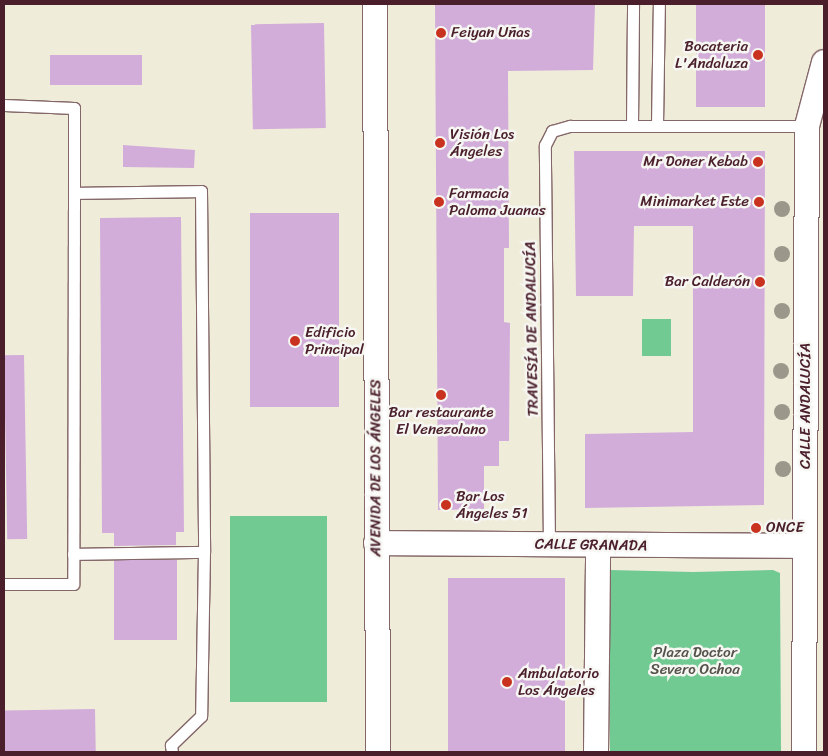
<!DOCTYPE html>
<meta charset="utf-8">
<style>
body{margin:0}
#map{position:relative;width:828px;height:756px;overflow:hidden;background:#f0ecda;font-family:Sriracha,sans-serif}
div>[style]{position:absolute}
.green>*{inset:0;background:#70ca91;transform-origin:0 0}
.building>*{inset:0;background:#d2adda;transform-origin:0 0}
.roads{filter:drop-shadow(1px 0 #846768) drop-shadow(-1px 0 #846768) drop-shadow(0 1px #846768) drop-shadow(0 -1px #846768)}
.service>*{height:11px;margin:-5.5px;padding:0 5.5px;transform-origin:5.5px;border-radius:5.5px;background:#fff}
.minor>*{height:24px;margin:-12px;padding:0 12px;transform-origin:12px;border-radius:12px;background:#fff}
.trees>*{width:16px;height:16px;margin:-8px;border-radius:50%;background:#9b978b}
.dots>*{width:14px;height:14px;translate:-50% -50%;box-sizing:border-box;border:2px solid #f6f6f2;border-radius:50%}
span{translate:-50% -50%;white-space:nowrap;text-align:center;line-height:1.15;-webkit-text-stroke:5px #f6f6f2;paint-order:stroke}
.poi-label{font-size:15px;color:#4a1f2b}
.left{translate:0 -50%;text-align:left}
.right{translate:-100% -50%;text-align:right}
.street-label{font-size:15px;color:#4a1f2b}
.park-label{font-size:15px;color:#55524a}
.frame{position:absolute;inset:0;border:5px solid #4a1f2b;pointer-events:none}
</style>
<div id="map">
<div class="green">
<i style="left:642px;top:319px;width:29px;height:37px"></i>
<i style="left:327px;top:516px;width:186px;height:97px;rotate:90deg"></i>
<i style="clip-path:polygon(609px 570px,693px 572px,773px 570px,780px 573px,781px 752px,610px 752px)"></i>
</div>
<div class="building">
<i style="clip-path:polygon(435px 4px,595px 4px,593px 70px,508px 71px,509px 248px,504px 248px,504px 322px,510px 323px,509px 441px,499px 441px,499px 466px,484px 466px,484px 509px,438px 510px)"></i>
<i style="left:696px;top:4px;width:69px;height:103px"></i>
<i style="left:324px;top:23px;width:105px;height:73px;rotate:89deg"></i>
<i style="left:50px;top:55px;width:92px;height:30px"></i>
<i style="clip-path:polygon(123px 145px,195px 150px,194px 168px,123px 167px)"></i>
<i style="clip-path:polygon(574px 151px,765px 151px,764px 505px,585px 508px,585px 434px,693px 432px,693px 226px,634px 226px,633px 296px,576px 296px)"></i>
<i style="left:339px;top:213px;width:194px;height:89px;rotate:90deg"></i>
<i style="clip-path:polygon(181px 217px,184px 532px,176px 532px,176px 545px,114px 546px,114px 533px,102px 533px,100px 218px)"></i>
<i style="left:24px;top:355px;width:184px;height:20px;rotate:89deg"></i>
<i style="left:177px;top:560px;width:80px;height:63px;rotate:90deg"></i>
<i style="left:448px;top:578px;width:117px;height:174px"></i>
<i style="left:95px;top:709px;width:43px;height:91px;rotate:89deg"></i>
</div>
<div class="roads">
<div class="service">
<i style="left:4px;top:105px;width:70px;rotate:2.5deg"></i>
<i style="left:74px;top:108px;width:85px;rotate:90deg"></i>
<i style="left:74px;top:193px;width:391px;rotate:90.1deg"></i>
<i style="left:73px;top:584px;width:69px;rotate:180deg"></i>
<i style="left:632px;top:125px;width:121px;rotate:-89.5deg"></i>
<i style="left:657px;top:125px;width:121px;rotate:-89.1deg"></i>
<i style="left:74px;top:193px;width:127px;rotate:-0.9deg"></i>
<i style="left:201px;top:191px;width:361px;rotate:89.5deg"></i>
<i style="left:204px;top:552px;width:164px;rotate:91deg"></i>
<i style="left:201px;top:716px;width:42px;rotate:136deg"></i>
<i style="left:171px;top:745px;width:7px;rotate:82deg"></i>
<i style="left:549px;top:545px;width:400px;rotate:-90.6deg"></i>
<i style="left:545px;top:145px;width:16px;rotate:-63deg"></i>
<i style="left:552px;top:131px;width:19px;rotate:-16deg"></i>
<i style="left:570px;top:126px;width:237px"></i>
<i style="left:73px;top:554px;width:131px;rotate:-0.9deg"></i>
</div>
<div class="minor">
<i style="left:375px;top:4px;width:748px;rotate:89.77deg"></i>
<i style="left:376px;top:543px;width:429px;rotate:0.4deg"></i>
<i style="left:596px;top:752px;width:206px;rotate:-89.4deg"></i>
<i style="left:804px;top:752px;width:626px;rotate:-89.73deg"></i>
<i style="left:807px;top:126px;width:66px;rotate:-75.1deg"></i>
</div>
</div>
<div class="trees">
<i style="left:782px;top:209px"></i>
<i style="left:782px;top:254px"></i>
<i style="left:782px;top:311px"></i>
<i style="left:781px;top:371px"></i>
<i style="left:782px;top:412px"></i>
<i style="left:783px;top:469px"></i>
</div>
<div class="dots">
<i style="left:441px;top:33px;background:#c8321e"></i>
<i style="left:758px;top:55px;background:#c8321e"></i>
<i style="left:440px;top:143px;background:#c8321e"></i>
<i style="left:758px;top:162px;background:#c8321e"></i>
<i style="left:439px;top:202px;background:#c8321e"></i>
<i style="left:759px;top:202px;background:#c8321e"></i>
<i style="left:760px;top:282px;background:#c8321e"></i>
<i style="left:295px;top:341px;background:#c8321e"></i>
<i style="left:441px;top:395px;background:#c8321e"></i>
<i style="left:446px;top:505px;background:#c8321e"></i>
<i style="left:756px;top:528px;background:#c8321e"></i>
<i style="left:507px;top:682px;background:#c8321e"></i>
</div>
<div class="poi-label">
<span class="left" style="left:451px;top:33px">Feiyan Uñas</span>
<span class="right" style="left:748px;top:55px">Bocateria<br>L'Andaluza</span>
<span class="left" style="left:450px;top:143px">Visión Los<br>Ángeles</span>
<span class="right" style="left:748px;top:162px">Mr Doner Kebab</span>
<span class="left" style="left:449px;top:202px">Farmacia<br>Paloma Juanas</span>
<span class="right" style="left:749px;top:202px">Minimarket Este</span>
<span class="right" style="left:750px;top:282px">Bar Calderón</span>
<span class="left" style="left:305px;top:341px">Edificio<br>Principal</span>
<span style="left:441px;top:421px">Bar restaurante<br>El Venezolano</span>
<span class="left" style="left:456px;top:505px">Bar Los<br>Ángeles 51</span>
<span class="left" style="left:766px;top:528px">ONCE</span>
<span class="left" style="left:518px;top:682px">Ambulatorio<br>Los Ángeles</span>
</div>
<div class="street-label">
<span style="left:532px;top:329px;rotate:-91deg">TRAVESÍA DE ANDALUCÍA</span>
<span style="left:806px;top:406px;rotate:-90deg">CALLE ANDALUCÍA</span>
<span style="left:376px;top:468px;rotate:-90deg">AVENIDA DE LOS ÁNGELES</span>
<span style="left:591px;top:545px;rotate:1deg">CALLE GRANADA</span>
</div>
<div class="park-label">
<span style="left:695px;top:661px">Plaza Doctor<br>Severo Ochoa</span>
</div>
<div class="frame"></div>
</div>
